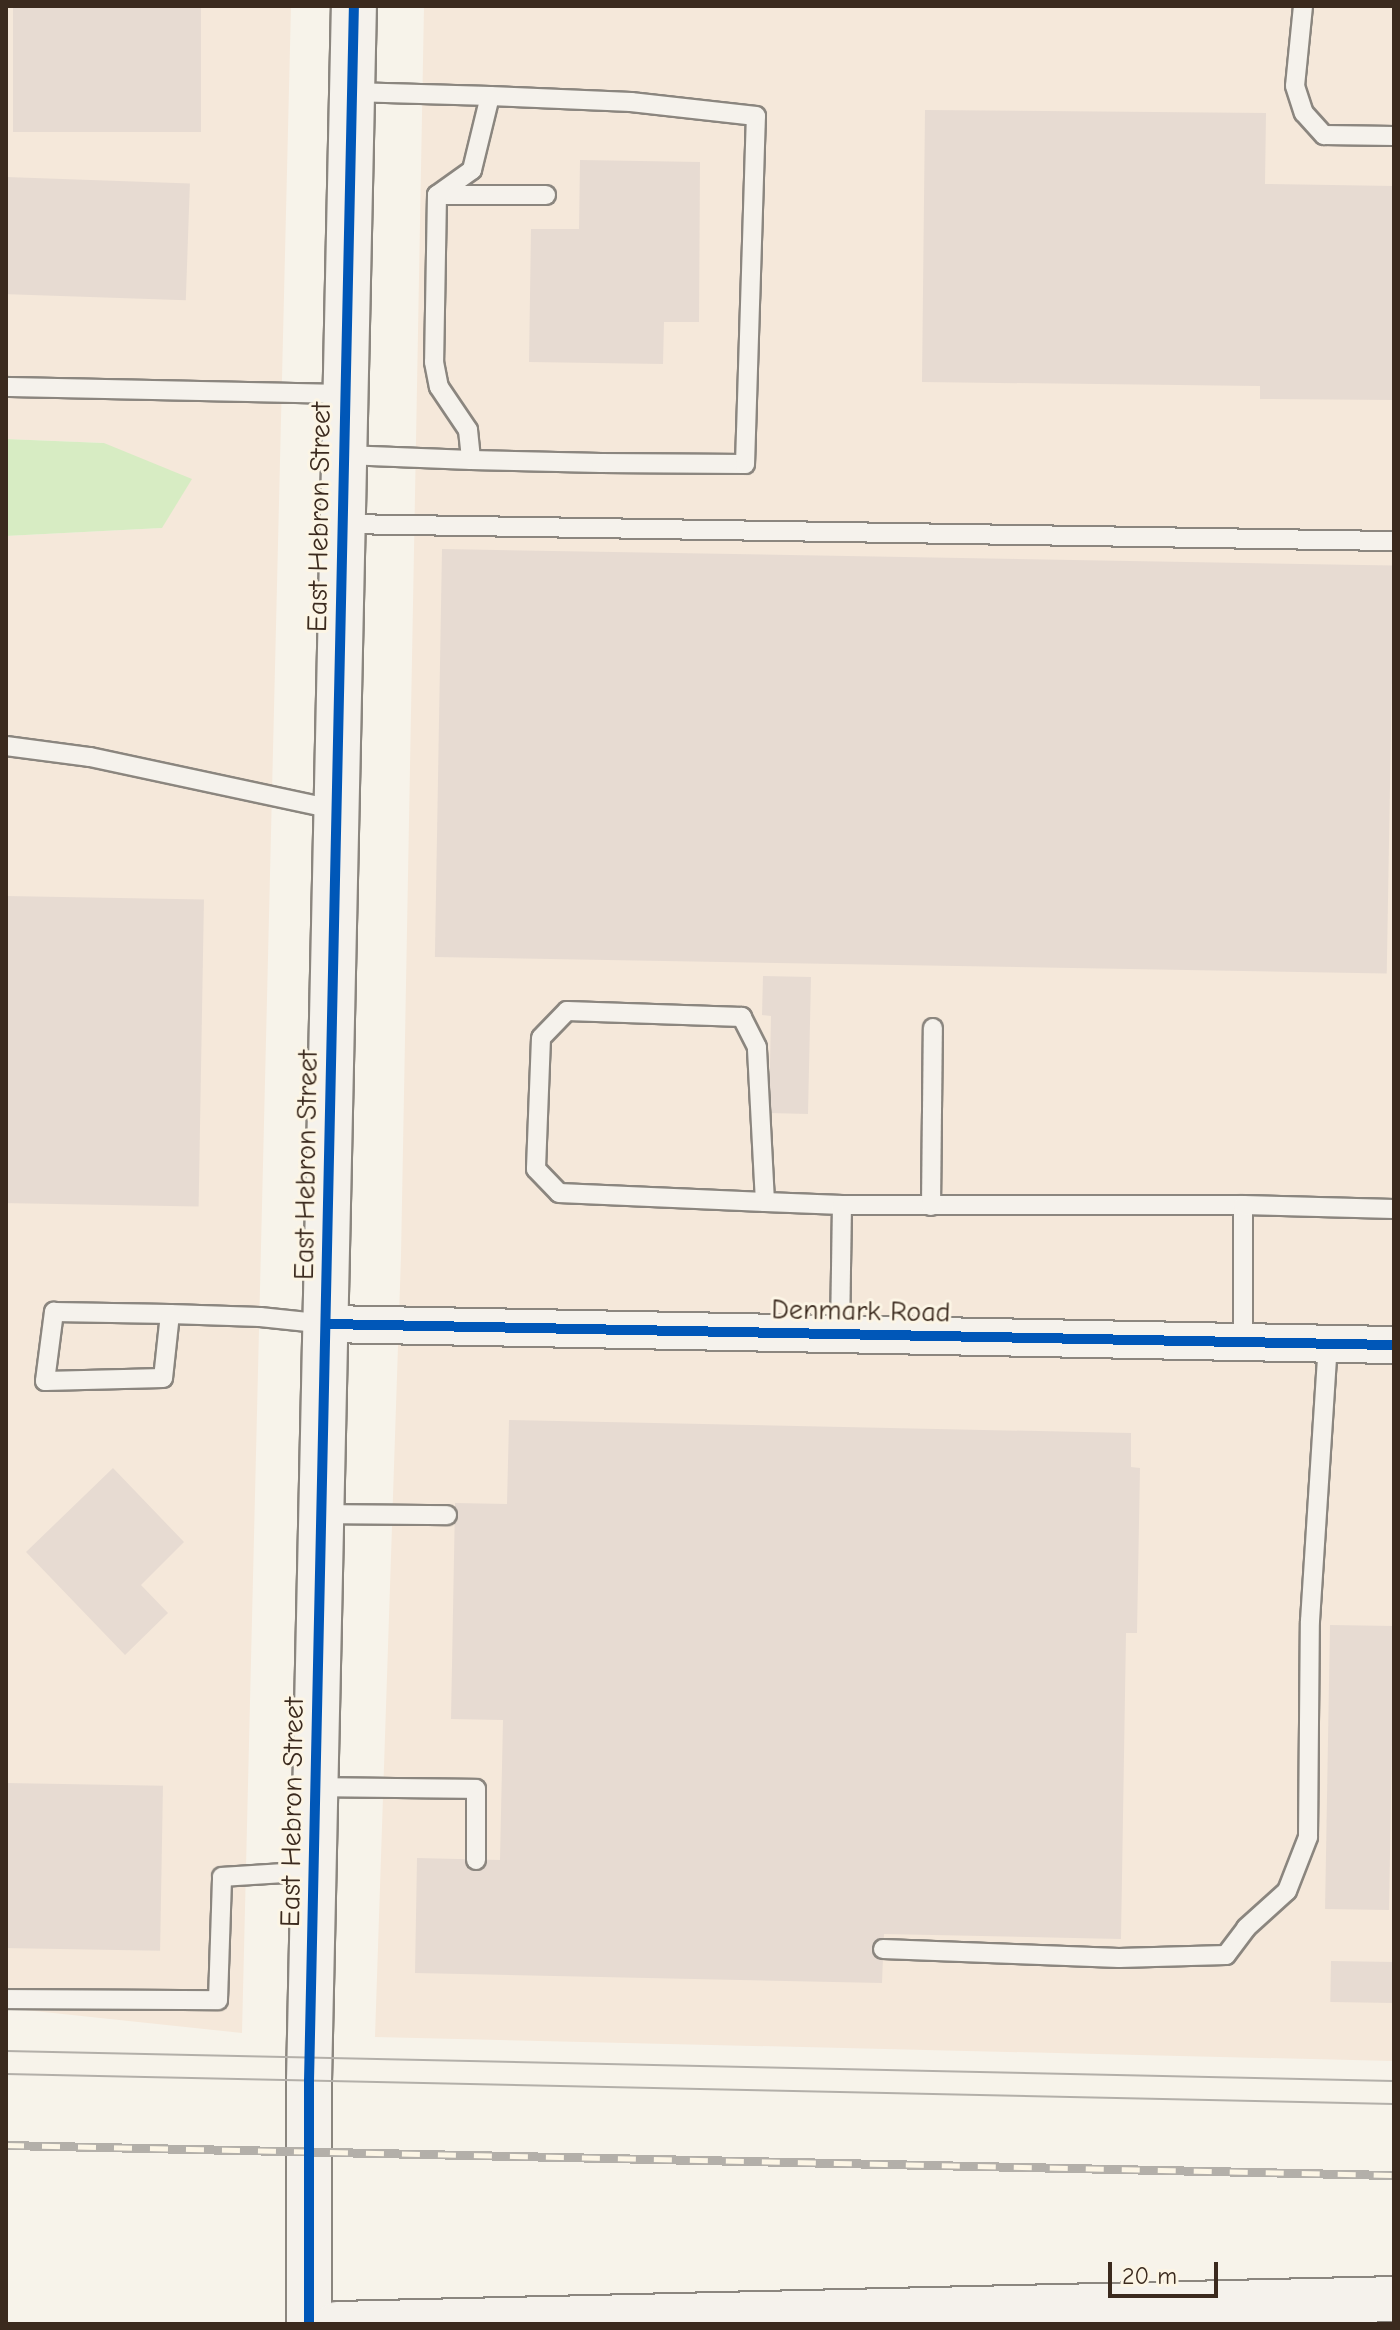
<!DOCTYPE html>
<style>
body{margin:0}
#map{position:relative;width:1400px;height:2330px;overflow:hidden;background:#f7f3ea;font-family:"Comic Neue",sans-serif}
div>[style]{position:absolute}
.built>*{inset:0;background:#f5e8da}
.green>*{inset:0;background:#d7ecc3}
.building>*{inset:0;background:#e7dbd2;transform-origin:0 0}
.roads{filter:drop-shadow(2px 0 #8b867f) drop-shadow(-2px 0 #8b867f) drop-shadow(0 2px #8b867f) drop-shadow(0 -2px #8b867f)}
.lane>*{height:18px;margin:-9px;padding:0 9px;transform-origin:9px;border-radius:9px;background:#f5f2ec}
.street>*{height:36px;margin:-18px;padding:0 18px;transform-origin:18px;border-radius:18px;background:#f5f2ec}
.secondary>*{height:44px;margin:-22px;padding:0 22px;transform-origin:22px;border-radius:22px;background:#f5f2ec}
.tram>*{height:2px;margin:-1px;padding:0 1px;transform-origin:1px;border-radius:1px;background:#b3afa9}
.rail>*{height:9px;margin-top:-4.5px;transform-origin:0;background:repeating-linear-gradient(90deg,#fcf5e5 0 18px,#b3afa9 0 36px);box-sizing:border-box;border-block:2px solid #b3afa9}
.cycleway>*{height:10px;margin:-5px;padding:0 5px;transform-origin:5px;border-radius:5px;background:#0057b8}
span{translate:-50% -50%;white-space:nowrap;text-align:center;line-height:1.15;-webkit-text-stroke:6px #fcf5e5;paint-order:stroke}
.street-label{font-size:28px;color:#3b2a1e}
.frame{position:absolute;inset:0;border:8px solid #3b2a1e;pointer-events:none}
.scale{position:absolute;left:1108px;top:2262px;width:110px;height:36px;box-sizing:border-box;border:4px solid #3b2a1e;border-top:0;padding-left:10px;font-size:24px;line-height:28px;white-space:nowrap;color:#3b2a1e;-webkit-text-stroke:6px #fcf5e5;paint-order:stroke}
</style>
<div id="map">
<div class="built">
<i style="clip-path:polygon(6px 6px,291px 6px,242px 2033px,6px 2008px,6px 536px,162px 528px,104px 443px,6px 439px)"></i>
<i style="clip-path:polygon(424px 6px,1394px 6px,1394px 2061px,375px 2037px,401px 1256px)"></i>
</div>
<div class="green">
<i style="clip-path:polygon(6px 439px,104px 443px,192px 479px,162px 528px,6px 536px)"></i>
</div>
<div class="building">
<i style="left:13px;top:6px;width:188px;height:126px"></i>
<i style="clip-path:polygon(925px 110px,1266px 113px,1265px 184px,1394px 186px,1394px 400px,1260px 399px,1260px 386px,922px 382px)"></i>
<i style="clip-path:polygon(580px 160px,700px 162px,699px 322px,664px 322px,663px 364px,529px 362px,531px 229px,579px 229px)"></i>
<i style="left:6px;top:177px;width:184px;height:117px;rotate:2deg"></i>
<i style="left:442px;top:549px;width:952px;height:408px;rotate:1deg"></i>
<i style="left:6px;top:896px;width:198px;height:307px;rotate:1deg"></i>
<i style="clip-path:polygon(763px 976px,811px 977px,808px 1114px,769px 1113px,771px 1016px,762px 1015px)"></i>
<i style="clip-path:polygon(509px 1420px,1131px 1433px,1131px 1467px,1140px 1468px,1137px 1633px,1126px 1633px,1121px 1939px,884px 1934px,882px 1983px,415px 1973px,417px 1858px,500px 1860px,503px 1720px,451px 1719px,455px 1503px,507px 1504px)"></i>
<i style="clip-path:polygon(113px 1468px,184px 1542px,141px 1585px,168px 1613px,125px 1655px,26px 1552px)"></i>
<i style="left:1330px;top:1625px;width:64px;height:284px;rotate:1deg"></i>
<i style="left:6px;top:1783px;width:157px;height:165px;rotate:1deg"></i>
<i style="left:1331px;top:1961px;width:63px;height:41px;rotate:1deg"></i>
</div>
<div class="roads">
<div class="lane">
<i style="left:1303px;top:6px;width:80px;rotate:95.7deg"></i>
<i style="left:1295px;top:86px;width:28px;rotate:72deg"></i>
<i style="left:1304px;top:113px;width:30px;rotate:48deg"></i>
<i style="left:1324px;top:135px;width:70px;rotate:0.8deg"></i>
<i style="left:351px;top:92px;width:139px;rotate:1.6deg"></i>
<i style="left:437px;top:195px;width:109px"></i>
<i style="left:6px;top:387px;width:340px;rotate:1.2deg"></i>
<i style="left:345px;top:455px;width:126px;rotate:2.3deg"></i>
<i style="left:471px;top:460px;width:130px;rotate:1.3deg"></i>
<i style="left:601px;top:463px;width:144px;rotate:0.4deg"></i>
<i style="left:745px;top:464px;width:348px;rotate:-88.2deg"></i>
<i style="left:756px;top:116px;width:126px;rotate:-173.6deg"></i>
<i style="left:631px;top:102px;width:141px;rotate:-177.6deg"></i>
<i style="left:490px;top:96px;width:76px;rotate:103.7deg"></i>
<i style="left:472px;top:170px;width:43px;rotate:144.5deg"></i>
<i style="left:437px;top:195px;width:167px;rotate:91deg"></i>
<i style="left:434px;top:362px;width:25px;rotate:79deg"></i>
<i style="left:439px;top:387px;width:52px;rotate:56deg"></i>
<i style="left:468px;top:430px;width:30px;rotate:84deg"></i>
<i style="left:343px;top:524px;width:1051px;rotate:0.93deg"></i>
<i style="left:6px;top:746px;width:85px;rotate:7.5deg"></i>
<i style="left:90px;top:757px;width:253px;rotate:12.1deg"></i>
<i style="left:765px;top:1202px;width:155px;rotate:-93deg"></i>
<i style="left:757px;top:1047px;width:34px;rotate:-117deg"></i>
<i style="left:742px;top:1017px;width:175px;rotate:-178deg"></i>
<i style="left:567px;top:1011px;width:37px;rotate:134deg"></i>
<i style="left:541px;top:1038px;width:131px;rotate:92.2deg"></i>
<i style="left:536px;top:1169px;width:33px;rotate:46deg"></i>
<i style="left:559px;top:1193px;width:206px;rotate:2.5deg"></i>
<i style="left:765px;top:1202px;width:77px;rotate:2.2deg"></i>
<i style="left:842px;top:1205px;width:129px;rotate:90.9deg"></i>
<i style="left:842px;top:1205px;width:401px"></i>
<i style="left:1243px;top:1205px;width:138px;rotate:90deg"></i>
<i style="left:1243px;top:1205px;width:151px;rotate:1.5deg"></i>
<i style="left:931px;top:1206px;width:178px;rotate:-89.4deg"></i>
<i style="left:170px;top:1314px;width:64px;rotate:96.2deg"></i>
<i style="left:163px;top:1378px;width:118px;rotate:178.5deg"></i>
<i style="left:45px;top:1381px;width:70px;rotate:-82.6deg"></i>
<i style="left:54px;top:1312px;width:116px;rotate:1deg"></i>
<i style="left:170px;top:1314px;width:90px;rotate:1.9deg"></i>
<i style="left:260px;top:1317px;width:67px;rotate:6deg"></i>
<i style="left:323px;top:1514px;width:124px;rotate:0.5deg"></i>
<i style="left:316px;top:1787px;width:160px;rotate:0.7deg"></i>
<i style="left:476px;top:1789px;width:71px;rotate:90deg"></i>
<i style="left:883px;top:1949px;width:236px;rotate:2.2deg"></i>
<i style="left:1119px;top:1958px;width:107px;rotate:-1.6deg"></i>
<i style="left:1226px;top:1955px;width:34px;rotate:-53deg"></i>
<i style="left:1246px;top:1928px;width:55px;rotate:-42.1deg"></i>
<i style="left:1287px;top:1891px;width:58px;rotate:-68.7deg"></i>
<i style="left:1308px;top:1837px;width:216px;rotate:-89.5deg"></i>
<i style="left:1310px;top:1621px;width:278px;rotate:-86.3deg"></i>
<i style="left:6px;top:1999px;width:212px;rotate:0.3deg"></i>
<i style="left:218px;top:2000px;width:123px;rotate:-88.1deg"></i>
<i style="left:222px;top:1877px;width:93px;rotate:-3.7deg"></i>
</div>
<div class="street">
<i style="left:327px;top:1324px;width:1067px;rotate:1.13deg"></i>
</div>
<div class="secondary">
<i style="left:309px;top:2324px;width:243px;rotate:-90deg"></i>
<i style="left:309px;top:2081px;width:2075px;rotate:-88.76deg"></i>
<i style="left:337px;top:2324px;width:1057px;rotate:-1.35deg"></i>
</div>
</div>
<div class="tram">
<i style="left:6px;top:2051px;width:1388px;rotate:1.24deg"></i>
<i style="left:6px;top:2074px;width:1388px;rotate:1.24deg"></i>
</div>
<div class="rail">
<i style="left:6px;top:2145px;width:1388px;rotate:1.24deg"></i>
</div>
<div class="cycleway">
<i style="left:327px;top:1324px;width:1067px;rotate:1.13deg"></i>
<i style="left:309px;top:2324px;width:243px;rotate:-90deg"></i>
<i style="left:309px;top:2081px;width:2075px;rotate:-88.76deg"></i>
</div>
<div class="street-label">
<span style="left:319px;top:517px;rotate:-89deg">East Hebron Street</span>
<span style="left:306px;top:1165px;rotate:-89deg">East Hebron Street</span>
<span style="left:861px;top:1311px;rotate:1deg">Denmark Road</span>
<span style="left:292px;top:1812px;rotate:-89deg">East Hebron Street</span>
</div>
<div class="frame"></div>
<div class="scale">20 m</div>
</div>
